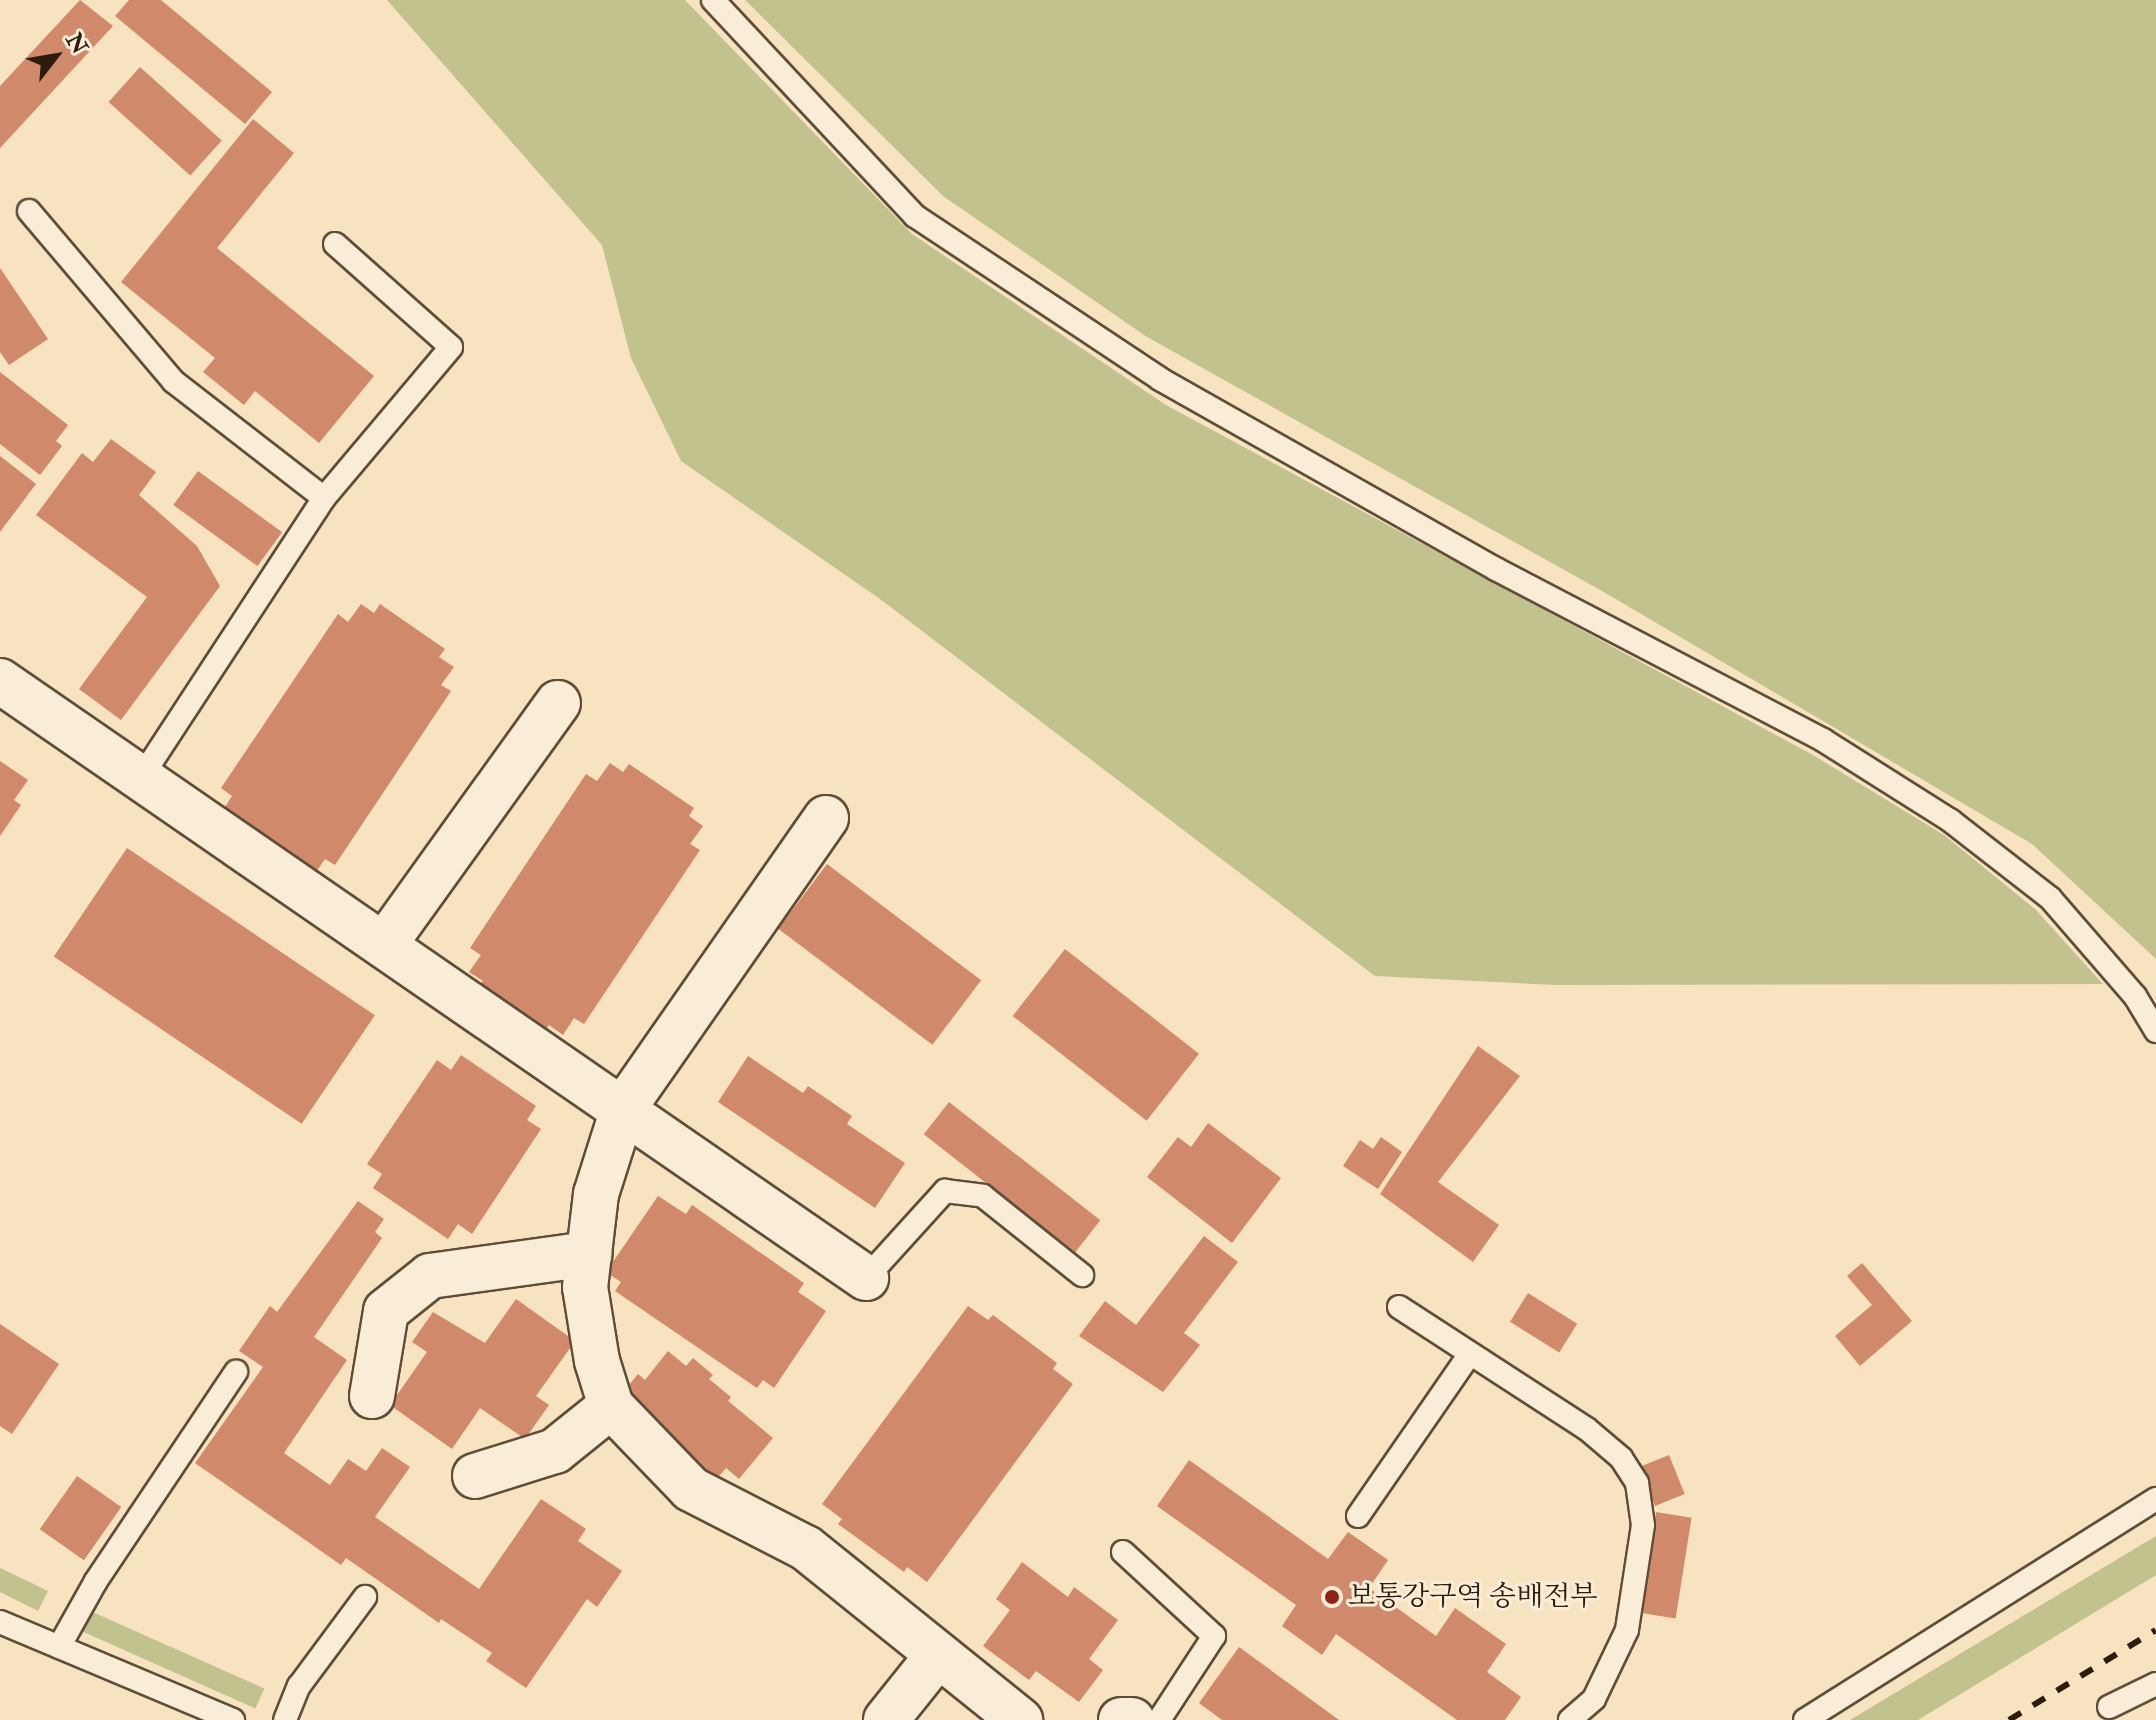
<!DOCTYPE html>
<meta charset="utf-8">
<style>
body{margin:0}
#map{position:relative;width:2156px;height:1720px;overflow:hidden;background:#f8e3c1;font-family:"IM FELL Double Pica","Noto Serif KR",serif}
div>[style]{position:absolute}
.green>*{inset:0;background:#c2c28f;transform-origin:0 0}
.building>*{inset:0;background:#d0896a;transform-origin:0 0}
.roads{filter:drop-shadow(2px 0 #604d38) drop-shadow(-2px 0 #604d38) drop-shadow(0 2px #604d38) drop-shadow(0 -2px #604d38)}
.service>*{height:22px;margin:-11px;padding:0 11px;transform-origin:11px;border-radius:11px;background:#faedd7}
.minor>*{height:44px;margin:-22px;padding:0 22px;transform-origin:22px;border-radius:22px;background:#faedd7}
.rail>*{height:6px;margin-top:-3px;transform-origin:0;background:repeating-linear-gradient(90deg,#2d1b0b 0 14px,transparent 0 28px)}
.dots>*{width:22px;height:22px;translate:-50% -50%;box-sizing:border-box;border:4px solid #faedd7;border-radius:50%}
span{translate:-50% -50%;white-space:nowrap;text-align:center;line-height:1.15;-webkit-text-stroke:6px #faedd7;paint-order:stroke}
.poi-label{font-size:28px;color:#2d1b0b}
.left{translate:0 -50%;text-align:left}
.north{position:absolute;left:16px;top:16px;width:80px;height:80px;-webkit-text-stroke:6px #faedd7;paint-order:stroke;rotate:59deg;font-size:22px;font-weight:700;line-height:32px;text-align:center;color:#2d1b0b}
.north::after{content:'';display:block;margin:auto;width:28px;height:36px;background:#2d1b0b;clip-path:polygon(50% 0,100% 100%,50% 72%,0 100%)}
</style>
<div id="map">
<div class="green">
<i style="clip-path:polygon(387px 0,685px 0,912px 234px,1166px 405px,1813px 755px,1944px 835px,2035px 909px,2103px 984px,1555px 985px,1375px 976px,880px 599px,681px 461px,631px 358px,602px 245px)"></i>
<i style="clip-path:polygon(745px 0,2156px 0,2156px 959px,2032px 844px,1602px 591px,1147px 337px,943px 196px)"></i>
<i style="clip-path:polygon(2156px 1536px,2156px 1575px,1918px 1720px,1850px 1720px)"></i>
<i style="clip-path:polygon(0 1568px,48px 1591px,38px 1611px,0 1592px)"></i>
<i style="left:88px;top:1610px;width:193px;height:22px;rotate:24deg"></i>
</div>
<div class="building">
<i style="clip-path:polygon(80px 0,113px 26px,0 148px,0 86px)"></i>
<i style="clip-path:polygon(129px 0,161px 0,272px 92px,245px 124px,115px 16px)"></i>
<i style="left:140px;top:67px;width:110px;height:47px;rotate:42deg"></i>
<i style="clip-path:polygon(253px 119px,294px 153px,217px 248px,374px 376px,319px 443px,255px 391px,244px 405px,203px 372px,215px 358px,121px 282px)"></i>
<i style="clip-path:polygon(0 268px,48px 339px,9px 365px,0 352px)"></i>
<i style="clip-path:polygon(0 372px,68px 425px,56px 441px,62px 446px,40px 475px,0 444px)"></i>
<i style="clip-path:polygon(111px 439px,156px 472px,139px 495px,197px 546px,220px 586px,121px 720px,79px 689px,147px 597px,36px 515px,82px 453px,93px 462px)"></i>
<i style="clip-path:polygon(0 456px,36px 484px,0 532px)"></i>
<i style="left:198px;top:471px;width:104px;height:42px;rotate:36deg"></i>
<i style="clip-path:polygon(361px 604px,374px 613px,380px 604px,445px 649px,439px 657px,454px 667px,441px 685px,451px 691px,335px 865px,325px 859px,314px 875px,221px 813px,232px 796px,221px 788px,338px 614px,348px 622px)"></i>
<i style="clip-path:polygon(0 761px,28px 780px,14px 800px,21px 805px,0 836px)"></i>
<i style="clip-path:polygon(610px 763px,623px 772px,629px 764px,694px 808px,689px 816px,703px 826px,690px 844px,700px 850px,584px 1024px,574px 1018px,563px 1035px,549px 1025px,544px 1033px,478px 988px,483px 981px,469px 972px,481px 955px,470px 948px,586px 774px,597px 781px)"></i>
<i style="left:127px;top:848px;width:299px;height:131px;rotate:34deg"></i>
<i style="left:827px;top:864px;width:193px;height:81px;rotate:37deg"></i>
<i style="left:1065px;top:949px;width:170px;height:85px;rotate:38deg"></i>
<i style="clip-path:polygon(1478px 1046px,1520px 1076px,1438px 1182px,1499px 1225px,1473px 1262px,1380px 1194px)"></i>
<i style="clip-path:polygon(461px 1055px,536px 1106px,527px 1120px,541px 1129px,472px 1234px,458px 1224px,448px 1239px,373px 1188px,382px 1174px,367px 1164px,437px 1060px,451px 1070px)"></i>
<i style="clip-path:polygon(748px 1056px,803px 1093px,808px 1086px,852px 1116px,847px 1124px,905px 1163px,875px 1208px,718px 1102px)"></i>
<i style="left:949px;top:1102px;width:192px;height:41px;rotate:38deg"></i>
<i style="clip-path:polygon(1208px 1123px,1281px 1178px,1232px 1243px,1147px 1177px,1178px 1137px,1191px 1147px)"></i>
<i style="clip-path:polygon(1381px 1137px,1402px 1152px,1378px 1189px,1343px 1166px,1360px 1140px,1373px 1149px)"></i>
<i style="clip-path:polygon(658px 1196px,686px 1214px,692px 1205px,804px 1283px,798px 1292px,826px 1311px,774px 1388px,763px 1380px,757px 1388px,615px 1291px,621px 1282px,606px 1272px)"></i>
<i style="clip-path:polygon(358px 1201px,384px 1219px,375px 1232px,382px 1238px,314px 1337px,347px 1360px,284px 1453px,330px 1485px,348px 1459px,366px 1471px,382px 1448px,410px 1467px,375px 1517px,479px 1589px,541px 1499px,586px 1529px,578px 1541px,622px 1571px,597px 1607px,587px 1599px,526px 1688px,486px 1661px,492px 1653px,441px 1619px,439px 1623px,346px 1558px,341px 1565px,195px 1463px,263px 1367px,239px 1351px,270px 1306px,277px 1312px)"></i>
<i style="clip-path:polygon(1204px 1236px,1238px 1262px,1184px 1333px,1200px 1345px,1163px 1392px,1079px 1336px,1105px 1301px,1136px 1325px)"></i>
<i style="clip-path:polygon(1862px 1263px,1912px 1321px,1860px 1366px,1835px 1336px,1872px 1305px,1847px 1276px)"></i>
<i style="left:1528px;top:1293px;width:58px;height:34px;rotate:32deg"></i>
<i style="clip-path:polygon(516px 1299px,575px 1341px,536px 1396px,549px 1405px,525px 1439px,480px 1408px,452px 1449px,390px 1405px,427px 1352px,412px 1342px,433px 1312px,485px 1343px)"></i>
<i style="clip-path:polygon(968px 1306px,988px 1320px,993px 1315px,1057px 1363px,1053px 1369px,1073px 1384px,927px 1582px,907px 1567px,904px 1572px,838px 1524px,842px 1519px,822px 1504px)"></i>
<i style="clip-path:polygon(0 1324px,59px 1364px,12px 1434px,0 1426px)"></i>
<i style="clip-path:polygon(668px 1351px,686px 1366px,693px 1358px,713px 1375px,709px 1379px,731px 1397px,728px 1401px,773px 1438px,739px 1479px,726px 1468px,714px 1482px,620px 1396px,638px 1374px,645px 1380px)"></i>
<i style="left:1669px;top:1455px;width:42px;height:32px;rotate:68deg"></i>
<i style="clip-path:polygon(1189px 1460px,1328px 1559px,1348px 1532px,1388px 1560px,1369px 1588px,1436px 1636px,1455px 1608px,1506px 1644px,1487px 1672px,1521px 1697px,1505px 1720px,1457px 1720px,1336px 1634px,1322px 1655px,1282px 1626px,1296px 1605px,1157px 1506px)"></i>
<i style="left:77px;top:1476px;width:54px;height:65px;rotate:35deg"></i>
<i style="left:1656px;top:1512px;width:36px;height:102px;rotate:9deg"></i>
<i style="clip-path:polygon(1022px 1562px,1068px 1597px,1074px 1587px,1118px 1620px,1089px 1659px,1103px 1670px,1079px 1702px,1036px 1671px,1029px 1680px,983px 1646px,1010px 1610px,996px 1599px)"></i>
<i style="clip-path:polygon(1239px 1647px,1339px 1720px,1222px 1720px,1199px 1703px)"></i>
</div>
<div class="roads">
<div class="service">
<i style="left:713px;top:0;width:296px;rotate:46.9deg"></i>
<i style="left:915px;top:216px;width:294px;rotate:33.6deg"></i>
<i style="left:1160px;top:379px;width:386px;rotate:29.5deg"></i>
<i style="left:1496px;top:569px;width:369px;rotate:27.6deg"></i>
<i style="left:1823px;top:740px;width:151px;rotate:32.3deg"></i>
<i style="left:1951px;top:821px;width:125px;rotate:37.9deg"></i>
<i style="left:2050px;top:898px;width:130px;rotate:49.1deg"></i>
<i style="left:2135px;top:996px;width:41px;rotate:59deg"></i>
<i style="left:29px;top:211px;width:223px;rotate:49.7deg"></i>
<i style="left:173px;top:381px;width:191px;rotate:37.8deg"></i>
<i style="left:324px;top:498px;width:334px;rotate:123.2deg"></i>
<i style="left:324px;top:498px;width:197px;rotate:-49.9deg"></i>
<i style="left:451px;top:347px;width:155px;rotate:-138.4deg"></i>
<i style="left:866px;top:1278px;width:118px;rotate:-47.8deg"></i>
<i style="left:945px;top:1191px;width:38px;rotate:7deg"></i>
<i style="left:983px;top:1196px;width:127px;rotate:38.6deg"></i>
<i style="left:1399px;top:1307px;width:224px;rotate:33deg"></i>
<i style="left:1587px;top:1429px;width:45px;rotate:40.5deg"></i>
<i style="left:1621px;top:1458px;width:30px;rotate:57deg"></i>
<i style="left:1637px;top:1483px;width:42px;rotate:81.9deg"></i>
<i style="left:1643px;top:1525px;width:106px;rotate:98.7deg"></i>
<i style="left:1627px;top:1630px;width:76px;rotate:115.6deg"></i>
<i style="left:1594px;top:1699px;width:32px;rotate:139deg"></i>
<i style="left:1358px;top:1516px;width:196px;rotate:-55.4deg"></i>
<i style="left:1123px;top:1552px;width:124px;rotate:42.7deg"></i>
<i style="left:1214px;top:1636px;width:100px;rotate:123.2deg"></i>
<i style="left:0;top:1622px;width:253px;rotate:22.8deg"></i>
<i style="left:59px;top:1647px;width:76px;rotate:-60.7deg"></i>
<i style="left:96px;top:1581px;width:252px;rotate:-56.2deg"></i>
<i style="left:2109px;top:1707px;width:52px;rotate:-26.1deg"></i>
<i style="left:285px;top:1720px;width:37px;rotate:-68deg"></i>
<i style="left:299px;top:1686px;width:111px;rotate:-53.4deg"></i>
<i style="left:1805px;top:1720px;width:415px;rotate:-32.2deg"></i>
</div>
<div class="minor">
<i style="left:0;top:681px;width:1052px;rotate:34.58deg"></i>
<i style="left:826px;top:818px;width:355px;rotate:124.9deg"></i>
<i style="left:623px;top:1109px;width:89px;rotate:107.6deg"></i>
<i style="left:596px;top:1194px;width:94px;rotate:96.7deg"></i>
<i style="left:585px;top:1287px;width:75px;rotate:80.8deg"></i>
<i style="left:597px;top:1361px;width:47px;rotate:72.7deg"></i>
<i style="left:611px;top:1406px;width:115px;rotate:46.1deg"></i>
<i style="left:691px;top:1489px;width:129px;rotate:27.2deg"></i>
<i style="left:806px;top:1548px;width:275px;rotate:38.8deg"></i>
<i style="left:384px;top:945px;width:298px;rotate:-54.3deg"></i>
<i style="left:372px;top:1396px;width:86px;rotate:-80.6deg"></i>
<i style="left:386px;top:1311px;width:56px;rotate:-38.5deg"></i>
<i style="left:430px;top:1276px;width:161px;rotate:-7.9deg"></i>
<i style="left:475px;top:1476px;width:84px;rotate:-17.4deg"></i>
<i style="left:555px;top:1451px;width:72px;rotate:-38.8deg"></i>
<i style="left:886px;top:1720px;width:83px;rotate:-51.3deg"></i>
<i style="left:1121px;top:1720px;width:11px"></i>
</div>
</div>
<div class="rail">
<i style="left:2009px;top:1720px;width:172px;rotate:-31.5deg"></i>
</div>
<div class="dots">
<i style="left:1332px;top:1597px;background:#8f2418"></i>
</div>
<div class="poi-label">
<span class="left" style="left:1348px;top:1597px">보통강구역 송배전부</span>
</div>
<div class="north">N</div>
</div>
